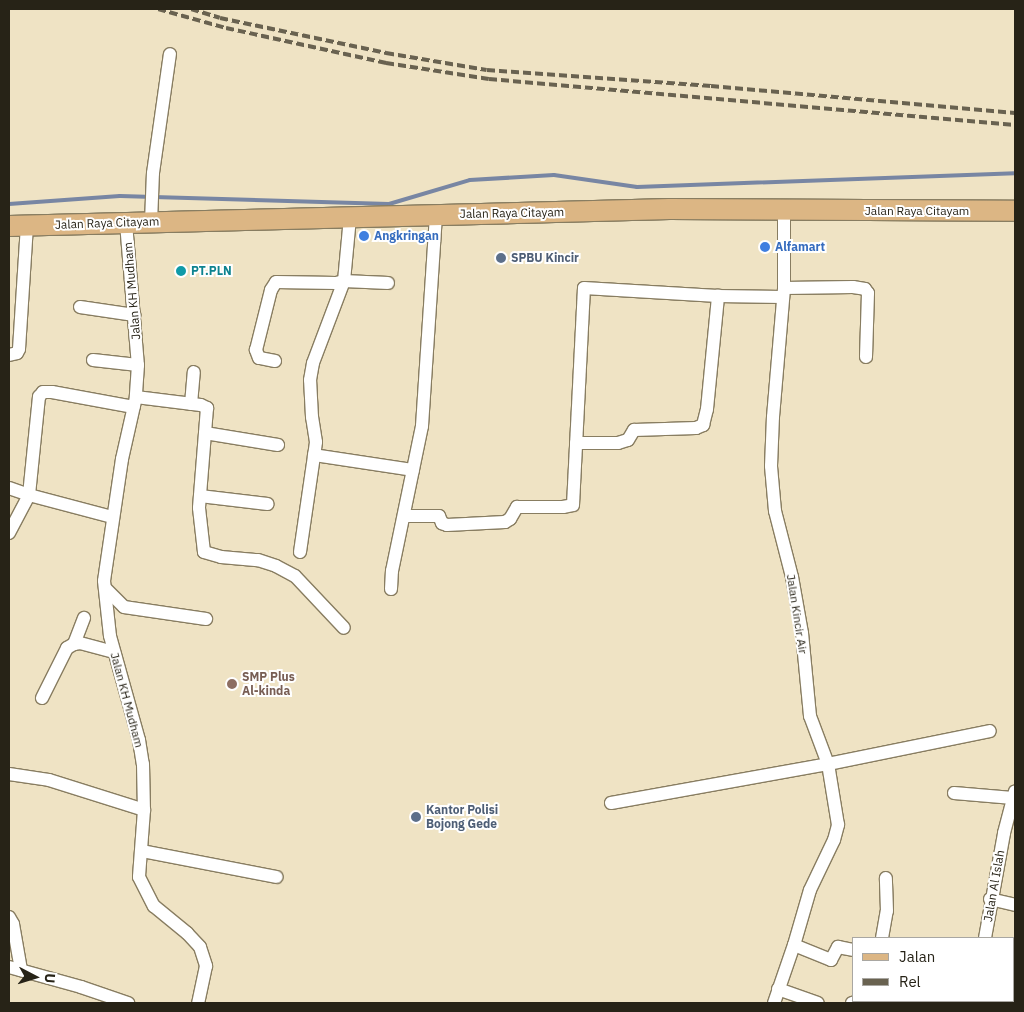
<!DOCTYPE html>
<style>
body{margin:0}
#map{position:relative;width:1024px;height:1012px;overflow:hidden;background:#efe3c4;font-family:"IBM Plex Sans",sans-serif}
div>[style]{position:absolute}
.stream>*{height:4px;margin:-2px;padding:0 2px;transform-origin:2px;border-radius:2px;background:#7886a3}
.roads{filter:drop-shadow(1px 0 #887d61) drop-shadow(-1px 0 #887d61) drop-shadow(0 1px #887d61) drop-shadow(0 -1px #887d61)}
.minor>*{height:12px;margin:-6px;padding:0 6px;transform-origin:6px;border-radius:6px;background:#fff}
.primary>*{height:20px;margin:-10px;padding:0 10px;transform-origin:10px;border-radius:10px;background:#dcb684}
.rail>*{height:4px;margin-top:-2px;transform-origin:0;background:repeating-linear-gradient(90deg,#696250 0 8px,transparent 0 12px)}
.dots>*{width:14px;height:14px;translate:-50% -50%;box-sizing:border-box;border:2px solid #fff;border-radius:50%}
span{translate:-50% -50%;white-space:nowrap;text-align:center;line-height:1.15;-webkit-text-stroke:4px #fff;paint-order:stroke}
.street-label{font-size:12px;color:#272317}
.shop-label{font-size:12px;color:#366cbe;font-weight:700}
.left{translate:0 -50%;text-align:left}
.service-label{font-size:12px;color:#4e5e75;font-weight:700}
.culture-label{font-size:12px;color:#0d838f;font-weight:700}
.education-label{font-size:12px;color:#785e54;font-weight:700}
.frame{position:absolute;inset:0;border:10px solid #272317;pointer-events:none}
.legend{position:absolute;left:852px;top:937px;width:162px;height:65px;box-sizing:border-box;background:#fff;border:1px solid #a9a7a2;margin:0;padding:6px 9px;list-style:none;font-size:15px;color:#272317}
.legend li{display:flex;align-items:center;gap:10px;height:25px}
.legend b{width:25px;border:1px solid #a9a7a2}
.north{position:absolute;left:10px;top:952px;width:50px;height:50px;-webkit-text-stroke:4px #fff;paint-order:stroke;rotate:95deg;font-size:14px;font-weight:700;line-height:20px;text-align:center;color:#272317}
.north::after{content:'';display:block;margin:auto;width:18px;height:22px;background:#272317;clip-path:polygon(50% 0,100% 100%,50% 72%,0 100%)}
</style>
<div id="map">
<div class="stream">
<i style="left:9px;top:204px;width:111px;rotate:-4.1deg"></i>
<i style="left:120px;top:196px;width:269px;rotate:1.7deg"></i>
<i style="left:389px;top:204px;width:84px;rotate:-16.5deg"></i>
<i style="left:470px;top:180px;width:84px;rotate:-3.4deg"></i>
<i style="left:554px;top:175px;width:84px;rotate:8.2deg"></i>
<i style="left:637px;top:187px;width:378px;rotate:-2.1deg"></i>
</div>
<div class="roads">
<div class="minor">
<i style="left:151px;top:222px;width:49px;rotate:-87.7deg"></i>
<i style="left:153px;top:173px;width:120px;rotate:-81.9deg"></i>
<i style="left:126px;top:223px;width:143px;rotate:85.2deg"></i>
<i style="left:138px;top:365px;width:32px;rotate:94deg"></i>
<i style="left:136px;top:397px;width:64px;rotate:102.7deg"></i>
<i style="left:122px;top:459px;width:123px;rotate:98.4deg"></i>
<i style="left:104px;top:581px;width:55px;rotate:83.8deg"></i>
<i style="left:110px;top:636px;width:108px;rotate:74.4deg"></i>
<i style="left:139px;top:740px;width:24px;rotate:81deg"></i>
<i style="left:143px;top:764px;width:46px;rotate:88.8deg"></i>
<i style="left:144px;top:810px;width:67px;rotate:94.3deg"></i>
<i style="left:139px;top:877px;width:33px;rotate:63deg"></i>
<i style="left:154px;top:906px;width:43px;rotate:39.3deg"></i>
<i style="left:187px;top:933px;width:19px;rotate:47deg"></i>
<i style="left:200px;top:947px;width:20px;rotate:72deg"></i>
<i style="left:206px;top:966px;width:38px;rotate:102deg"></i>
<i style="left:784px;top:288px;width:69px;rotate:-0.8deg"></i>
<i style="left:853px;top:287px;width:12px;rotate:9deg"></i>
<i style="left:865px;top:289px;width:5px;rotate:53deg"></i>
<i style="left:868px;top:293px;width:64px;rotate:91.8deg"></i>
<i style="left:80px;top:307px;width:55px;rotate:8.4deg"></i>
<i style="left:9px;top:355px;width:8px;rotate:-14deg"></i>
<i style="left:17px;top:353px;width:4px;rotate:-63deg"></i>
<i style="left:19px;top:349px;width:124px;rotate:-86.3deg"></i>
<i style="left:93px;top:360px;width:45px;rotate:6.3deg"></i>
<i style="left:275px;top:361px;width:16px;rotate:-169deg"></i>
<i style="left:259px;top:358px;width:9px;rotate:-111deg"></i>
<i style="left:256px;top:350px;width:62px;rotate:-76deg"></i>
<i style="left:271px;top:290px;width:9px;rotate:-58deg"></i>
<i style="left:276px;top:282px;width:60px;rotate:1deg"></i>
<i style="left:336px;top:283px;width:8px;rotate:-14deg"></i>
<i style="left:344px;top:281px;width:64px;rotate:-84.6deg"></i>
<i style="left:136px;top:397px;width:65px;rotate:7deg"></i>
<i style="left:201px;top:405px;width:7px;rotate:27deg"></i>
<i style="left:207px;top:408px;width:100px;rotate:94.6deg"></i>
<i style="left:199px;top:508px;width:44px;rotate:83.5deg"></i>
<i style="left:204px;top:552px;width:18px;rotate:16deg"></i>
<i style="left:221px;top:557px;width:37px;rotate:5deg"></i>
<i style="left:258px;top:560px;width:19px;rotate:18deg"></i>
<i style="left:276px;top:566px;width:21px;rotate:28deg"></i>
<i style="left:295px;top:576px;width:71px;rotate:46.7deg"></i>
<i style="left:191px;top:404px;width:32px;rotate:-85deg"></i>
<i style="left:205px;top:433px;width:74px;rotate:9.3deg"></i>
<i style="left:576px;top:443px;width:42px"></i>
<i style="left:618px;top:443px;width:10px;rotate:-17deg"></i>
<i style="left:628px;top:440px;width:12px;rotate:-59deg"></i>
<i style="left:634px;top:430px;width:62px;rotate:-1.8deg"></i>
<i style="left:696px;top:428px;width:8px;rotate:-23deg"></i>
<i style="left:703px;top:425px;width:16px;rotate:-76deg"></i>
<i style="left:707px;top:409px;width:114px;rotate:-84.4deg"></i>
<i style="left:314px;top:455px;width:100px;rotate:8.6deg"></i>
<i style="left:9px;top:488px;width:21px;rotate:19deg"></i>
<i style="left:29px;top:495px;width:86px;rotate:14.8deg"></i>
<i style="left:200px;top:496px;width:68px;rotate:6.7deg"></i>
<i style="left:405px;top:516px;width:34px"></i>
<i style="left:439px;top:516px;width:8px;rotate:67deg"></i>
<i style="left:442px;top:523px;width:5px;rotate:22deg"></i>
<i style="left:447px;top:525px;width:58px;rotate:-3deg"></i>
<i style="left:505px;top:522px;width:6px;rotate:-31deg"></i>
<i style="left:510px;top:519px;width:14px;rotate:-60deg"></i>
<i style="left:517px;top:507px;width:46px"></i>
<i style="left:563px;top:507px;width:10px;rotate:-11deg"></i>
<i style="left:573px;top:505px;width:217px;rotate:-87.1deg"></i>
<i style="left:584px;top:288px;width:134px;rotate:3.4deg"></i>
<i style="left:718px;top:296px;width:64px;rotate:0.9deg"></i>
<i style="left:9px;top:533px;width:43px;rotate:-62.2deg"></i>
<i style="left:29px;top:495px;width:99px;rotate:-84.2deg"></i>
<i style="left:39px;top:397px;width:6px;rotate:-51deg"></i>
<i style="left:43px;top:392px;width:9px"></i>
<i style="left:52px;top:392px;width:83px;rotate:10.4deg"></i>
<i style="left:300px;top:552px;width:111px;rotate:-81.7deg"></i>
<i style="left:316px;top:442px;width:25px;rotate:-99deg"></i>
<i style="left:312px;top:417px;width:37px;rotate:-93deg"></i>
<i style="left:310px;top:380px;width:17px;rotate:-80deg"></i>
<i style="left:313px;top:363px;width:88px;rotate:-69.3deg"></i>
<i style="left:344px;top:281px;width:44px;rotate:2.6deg"></i>
<i style="left:105px;top:588px;width:27px;rotate:45deg"></i>
<i style="left:124px;top:607px;width:83px;rotate:8.3deg"></i>
<i style="left:391px;top:589px;width:18px;rotate:-87deg"></i>
<i style="left:392px;top:571px;width:148px;rotate:-78.3deg"></i>
<i style="left:422px;top:426px;width:212px;rotate:-86.2deg"></i>
<i style="left:74px;top:644px;width:28px;rotate:-69deg"></i>
<i style="left:42px;top:698px;width:56px;rotate:-63.4deg"></i>
<i style="left:67px;top:648px;width:8px;rotate:-30deg"></i>
<i style="left:74px;top:644px;width:6px;rotate:-9deg"></i>
<i style="left:80px;top:643px;width:35px;rotate:15deg"></i>
<i style="left:9px;top:774px;width:40px;rotate:8.5deg"></i>
<i style="left:49px;top:780px;width:100px;rotate:17.5deg"></i>
<i style="left:954px;top:793px;width:59px;rotate:4.8deg"></i>
<i style="left:611px;top:803px;width:220px;rotate:-10.2deg"></i>
<i style="left:828px;top:764px;width:165px;rotate:-11.5deg"></i>
<i style="left:142px;top:851px;width:137px;rotate:10.9deg"></i>
<i style="left:990px;top:899px;width:26px;rotate:13deg"></i>
<i style="left:9px;top:917px;width:8px;rotate:60deg"></i>
<i style="left:13px;top:924px;width:47px;rotate:80.1deg"></i>
<i style="left:882px;top:938px;width:27px;rotate:-80deg"></i>
<i style="left:887px;top:911px;width:33px;rotate:-92deg"></i>
<i style="left:985px;top:938px;width:107px;rotate:-79.7deg"></i>
<i style="left:1004px;top:833px;width:43px;rotate:-75.3deg"></i>
<i style="left:794px;top:945px;width:40px;rotate:22deg"></i>
<i style="left:831px;top:960px;width:15px;rotate:-62deg"></i>
<i style="left:838px;top:947px;width:15px;rotate:11deg"></i>
<i style="left:9px;top:967px;width:75px;rotate:15.5deg"></i>
<i style="left:81px;top:987px;width:50px;rotate:18.8deg"></i>
<i style="left:778px;top:989px;width:42px;rotate:19.3deg"></i>
<i style="left:976px;top:1001px;width:31px;rotate:4deg"></i>
<i style="left:774px;top:1003px;width:61px;rotate:-71deg"></i>
<i style="left:794px;top:945px;width:57px;rotate:-73.8deg"></i>
<i style="left:810px;top:890px;width:55px;rotate:-64.4deg"></i>
<i style="left:834px;top:840px;width:16px;rotate:-75deg"></i>
<i style="left:838px;top:825px;width:62px;rotate:-99.3deg"></i>
<i style="left:828px;top:764px;width:51px;rotate:-110.6deg"></i>
<i style="left:810px;top:716px;width:83px;rotate:-95.5deg"></i>
<i style="left:802px;top:633px;width:57px;rotate:-100.1deg"></i>
<i style="left:792px;top:577px;width:68px;rotate:-104.4deg"></i>
<i style="left:775px;top:511px;width:45px;rotate:-95.1deg"></i>
<i style="left:771px;top:466px;width:49px;rotate:-87.7deg"></i>
<i style="left:773px;top:417px;width:129px;rotate:-85.1deg"></i>
<i style="left:784px;top:288px;width:77px;rotate:-90deg"></i>
<i style="left:852px;top:1003px;width:7px;rotate:-16deg"></i>
<i style="left:859px;top:1001px;width:4px;rotate:27deg"></i>
<i style="left:893px;top:1003px;width:2px;rotate:-90deg"></i>
</div>
<div class="primary">
<i style="left:9px;top:226px;width:661px;rotate:-1.47deg"></i>
<i style="left:670px;top:209px;width:345px;rotate:0.3deg"></i>
</div>
</div>
<div class="rail">
<i style="left:158px;top:9px;width:71px;rotate:15.6deg"></i>
<i style="left:226px;top:28px;width:164px;rotate:12.3deg"></i>
<i style="left:386px;top:63px;width:104px;rotate:8.8deg"></i>
<i style="left:489px;top:79px;width:528px;rotate:5deg"></i>
<i style="left:191px;top:9px;width:30px;rotate:17deg"></i>
<i style="left:220px;top:18px;width:170px;rotate:11.9deg"></i>
<i style="left:386px;top:53px;width:102px;rotate:9.6deg"></i>
<i style="left:487px;top:70px;width:225px;rotate:4.1deg"></i>
<i style="left:711px;top:86px;width:305px;rotate:5.1deg"></i>
</div>
<div class="dots">
<i style="left:364px;top:236px;background:#3f7fe0"></i>
<i style="left:765px;top:247px;background:#3f7fe0"></i>
<i style="left:501px;top:258px;background:#5c6f8a"></i>
<i style="left:181px;top:271px;background:#0f9aa8"></i>
<i style="left:232px;top:684px;background:#8d6e63"></i>
<i style="left:416px;top:817px;background:#5c6f8a"></i>
</div>
<div class="street-label">
<span style="left:917px;top:211px">Jalan Raya Citayam</span>
<span style="left:512px;top:213px;rotate:-1deg">Jalan Raya Citayam</span>
<span style="left:107px;top:223px;rotate:-2deg">Jalan Raya Citayam</span>
<span style="left:132px;top:291px;rotate:-95deg">Jalan KH Mudham</span>
<span style="left:797px;top:614px;rotate:81deg">Jalan Kincir Air</span>
<span style="left:127px;top:700px;rotate:75deg">Jalan KH Mudham</span>
<span style="left:994px;top:886px;rotate:-80deg">Jalan Al Islah</span>
</div>
<div class="shop-label">
<span class="left" style="left:374px;top:236px">Angkringan</span>
<span class="left" style="left:775px;top:247px">Alfamart</span>
</div>
<div class="service-label">
<span class="left" style="left:511px;top:258px">SPBU Kincir</span>
<span class="left" style="left:426px;top:817px">Kantor Polisi<br>Bojong Gede</span>
</div>
<div class="culture-label">
<span class="left" style="left:191px;top:271px">PT.PLN</span>
</div>
<div class="education-label">
<span class="left" style="left:242px;top:684px">SMP Plus<br>Al-kinda</span>
</div>
<div class="frame"></div>
<ul class="legend">
<li><b style="height:6px;background:#dcb684"></b>Jalan</li>
<li><b style="height:6px;background:#696250"></b>Rel</li>
</ul>
<div class="north">U</div>
</div>
